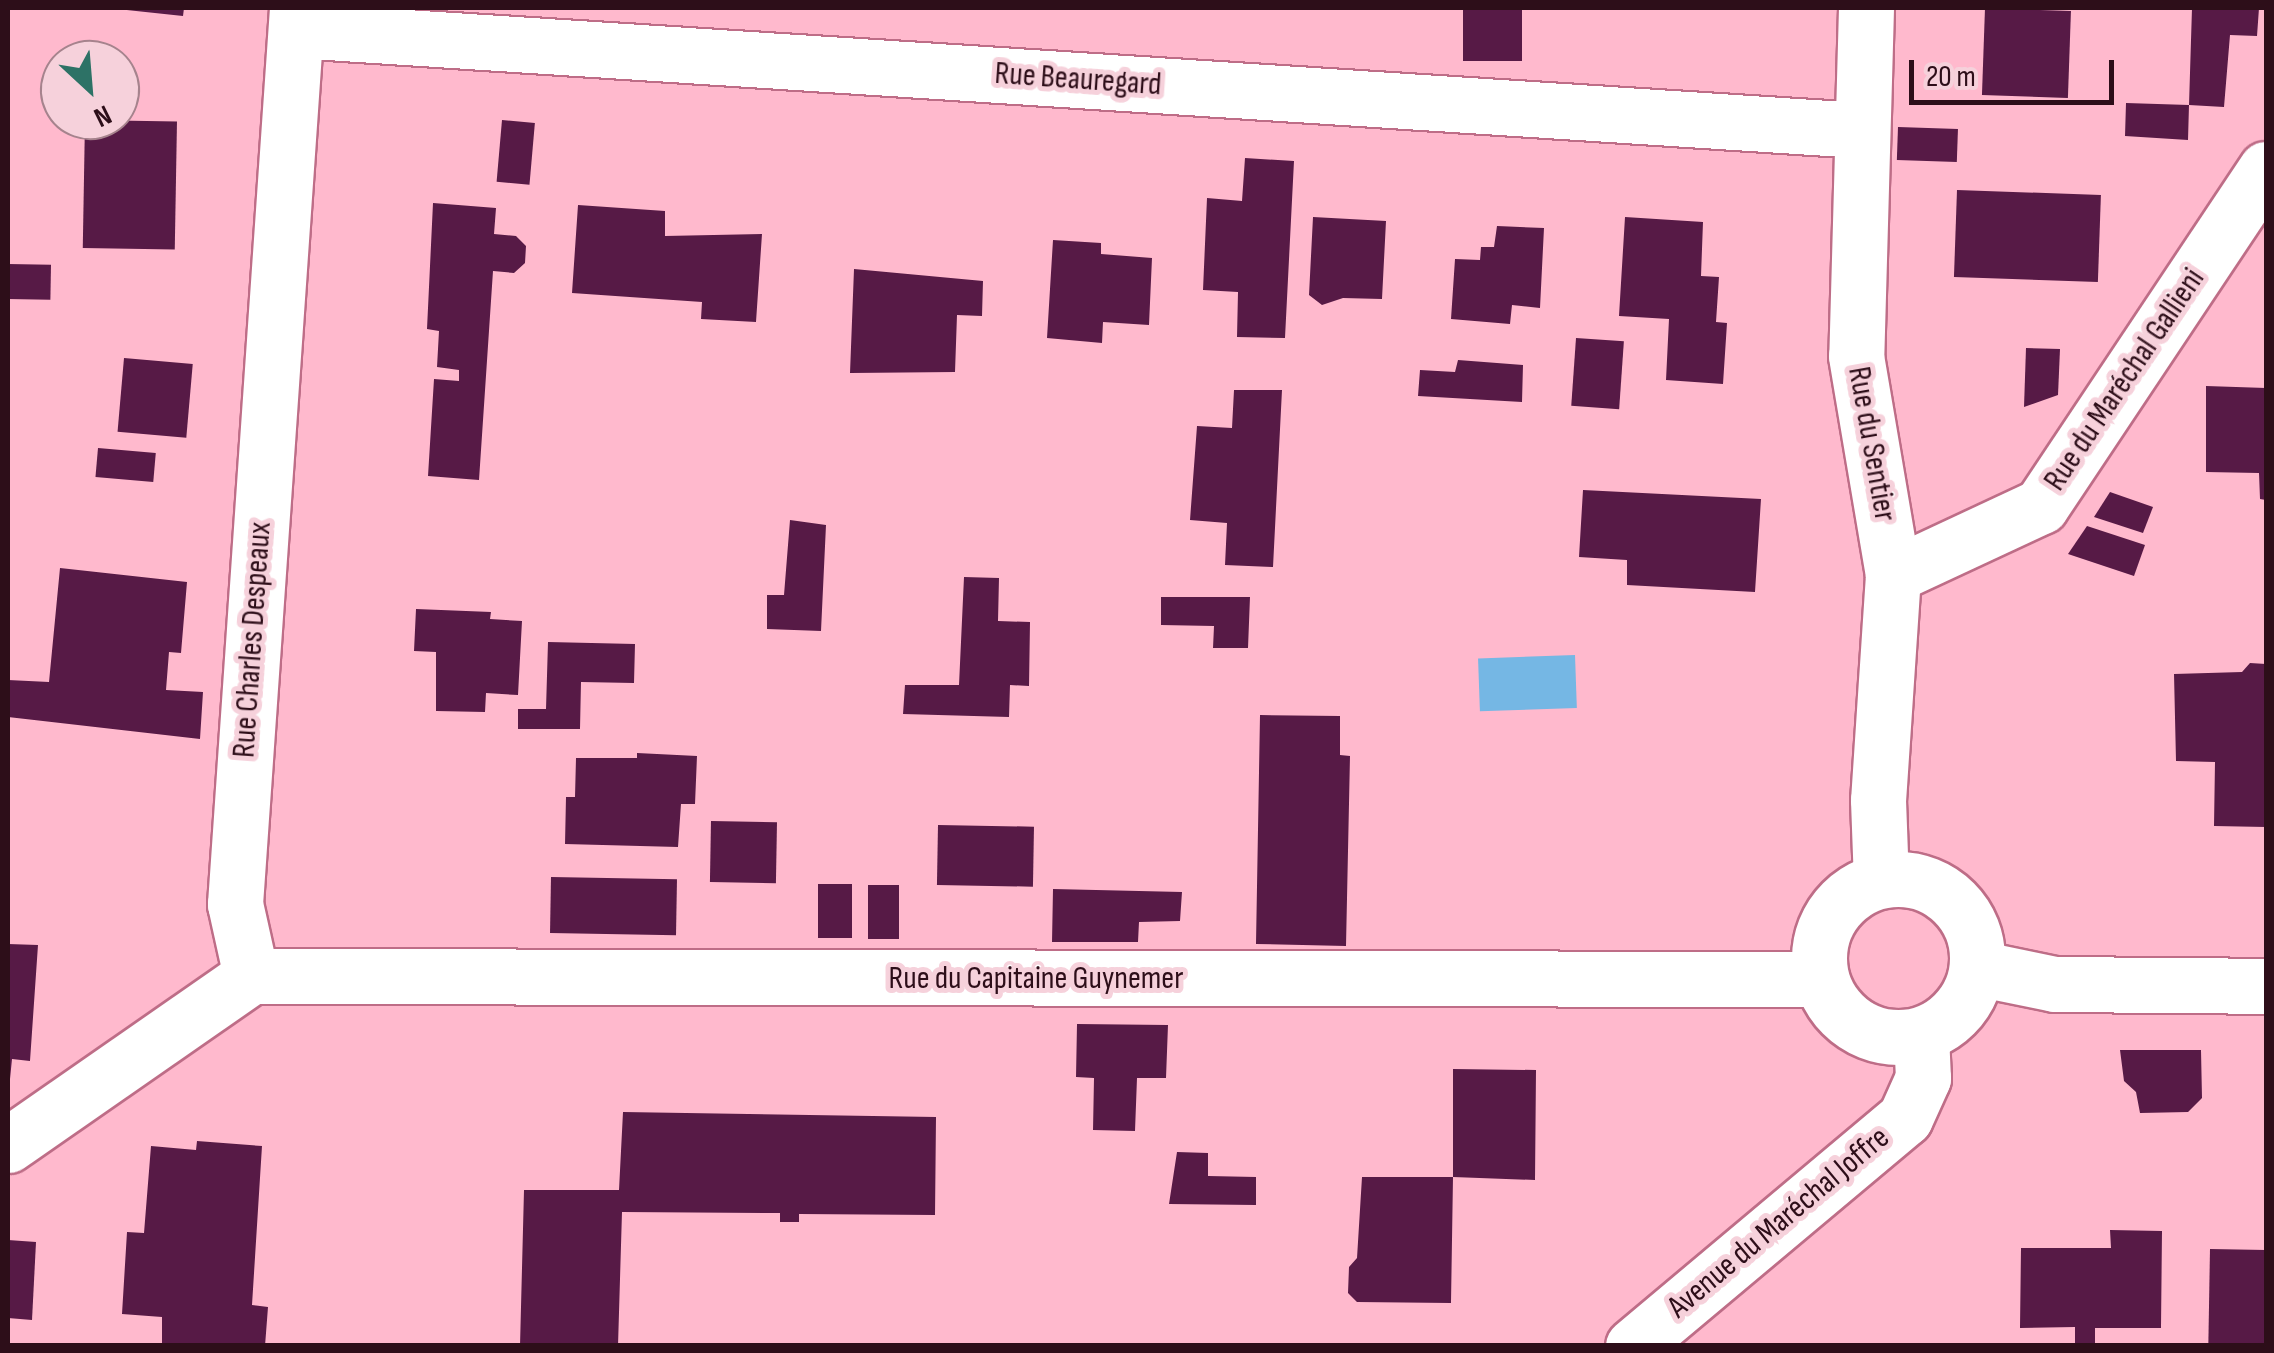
<!DOCTYPE html>
<meta charset="utf-8">
<style>
body{margin:0}
#map{position:relative;width:2274px;height:1353px;overflow:hidden;background:#ffb9cd;font-family:"Sofia Sans Condensed",sans-serif}
div>[style]{position:absolute}
.water>*{inset:0;background:#75b7e4;transform-origin:0 0}
.building>*{inset:0;background:#571a46;transform-origin:0 0}
.roads{filter:drop-shadow(2px 0 #be6d87) drop-shadow(-2px 0 #be6d87) drop-shadow(0 2px #be6d87) drop-shadow(0 -2px #be6d87)}
.minor>*{height:55px;margin:-27.5px;padding:0 27.5px;transform-origin:27.5px;border-radius:27.5px;background:#fff}
.minor>.ring{margin:-27.5px;padding:0;box-sizing:content-box;background:none;border:55px solid #fff;border-radius:50%}
span{translate:-50% -50%;white-space:nowrap;text-align:center;line-height:1.15;-webkit-text-stroke:10px #f6d1db;paint-order:stroke}
.street-label{font-size:32px;color:#2d0e19}
.frame{position:absolute;inset:0;border:10px solid #2d0e19;pointer-events:none}
.north{position:absolute;left:40px;top:40px;width:100px;height:100px;box-sizing:border-box;background:#f6d1db;border:2px solid #a6838d;border-radius:50%;rotate:154deg;font-size:28px;font-weight:700;line-height:40px;text-align:center;color:#2d0e19}
.north::after{content:'';display:block;margin:auto;width:35px;height:45px;background:#2d7266;clip-path:polygon(50% 0,100% 100%,50% 72%,0 100%)}
.scale{position:absolute;left:1909px;top:60px;width:205px;height:45px;box-sizing:border-box;border:5px solid #2d0e19;border-top:0;padding-left:12px;font-size:30px;line-height:35px;white-space:nowrap;color:#2d0e19;-webkit-text-stroke:8px #f6d1db;paint-order:stroke}
</style>
<div id="map">
<div class="water">
<i style="left:1575px;top:655px;width:53px;height:97px;rotate:88deg"></i>
</div>
<div class="building">
<i style="clip-path:polygon(108px 8px,184px 8px,183px 16px)"></i>
<i style="left:1463px;top:8px;width:59px;height:53px"></i>
<i style="left:1985px;top:8px;width:86px;height:87px;rotate:2deg"></i>
<i style="clip-path:polygon(2192px 8px,2259px 8px,2257px 36px,2230px 35px,2224px 107px,2189px 105px,2188px 140px,2125px 136px,2126px 103px,2189px 105px)"></i>
<i style="left:85px;top:120px;width:92px;height:128px;rotate:1deg"></i>
<i style="left:502px;top:120px;width:33px;height:62px;rotate:5deg"></i>
<i style="left:1898px;top:127px;width:60px;height:33px;rotate:2deg"></i>
<i style="clip-path:polygon(1245px 158px,1294px 161px,1285px 338px,1237px 337px,1238px 292px,1203px 290px,1207px 198px,1242px 201px)"></i>
<i style="left:1957px;top:190px;width:144px;height:87px;rotate:2deg"></i>
<i style="clip-path:polygon(433px 203px,496px 208px,494px 234px,516px 236px,526px 246px,525px 263px,514px 273px,493px 271px,479px 480px,428px 476px,434px 379px,459px 381px,459px 370px,437px 367px,439px 331px,427px 329px)"></i>
<i style="clip-path:polygon(578px 205px,665px 211px,665px 236px,762px 234px,756px 322px,701px 319px,702px 302px,572px 293px)"></i>
<i style="clip-path:polygon(1313px 217px,1386px 221px,1382px 299px,1343px 298px,1322px 305px,1309px 295px)"></i>
<i style="clip-path:polygon(1625px 217px,1703px 222px,1701px 276px,1719px 277px,1716px 322px,1727px 323px,1723px 384px,1666px 380px,1669px 319px,1619px 316px)"></i>
<i style="clip-path:polygon(1497px 226px,1544px 228px,1540px 308px,1512px 305px,1510px 324px,1451px 319px,1455px 259px,1480px 260px,1481px 247px,1494px 247px)"></i>
<i style="clip-path:polygon(1053px 240px,1101px 243px,1101px 254px,1152px 258px,1149px 325px,1103px 322px,1102px 343px,1047px 338px)"></i>
<i style="left:8px;top:264px;width:43px;height:35px;rotate:1deg"></i>
<i style="clip-path:polygon(854px 269px,983px 281px,982px 316px,957px 315px,955px 372px,850px 373px)"></i>
<i style="left:1576px;top:338px;width:48px;height:68px;rotate:4deg"></i>
<i style="clip-path:polygon(2026px 348px,2060px 349px,2058px 395px,2024px 407px)"></i>
<i style="left:124px;top:358px;width:69px;height:74px;rotate:5deg"></i>
<i style="clip-path:polygon(1458px 360px,1523px 365px,1522px 402px,1418px 396px,1420px 370px,1455px 372px)"></i>
<i style="clip-path:polygon(2206px 386px,2266px 388px,2266px 500px,2260px 499px,2259px 473px,2206px 472px)"></i>
<i style="clip-path:polygon(1234px 390px,1282px 390px,1273px 567px,1225px 565px,1227px 523px,1190px 520px,1197px 426px,1232px 428px)"></i>
<i style="left:98px;top:448px;width:58px;height:29px;rotate:5deg"></i>
<i style="clip-path:polygon(1583px 490px,1761px 499px,1755px 592px,1627px 585px,1627px 560px,1579px 557px)"></i>
<i style="clip-path:polygon(2110px 492px,2153px 507px,2143px 533px,2094px 517px)"></i>
<i style="clip-path:polygon(790px 520px,826px 525px,821px 631px,767px 629px,767px 595px,784px 595px)"></i>
<i style="clip-path:polygon(2087px 526px,2145px 545px,2134px 576px,2068px 554px)"></i>
<i style="clip-path:polygon(60px 568px,187px 582px,181px 653px,169px 652px,166px 690px,203px 692px,200px 739px,8px 717px,8px 680px,49px 682px)"></i>
<i style="clip-path:polygon(964px 577px,999px 578px,998px 621px,1030px 622px,1029px 686px,1010px 685px,1009px 717px,903px 714px,905px 685px,959px 685px)"></i>
<i style="clip-path:polygon(1161px 597px,1250px 597px,1248px 648px,1213px 648px,1214px 626px,1161px 625px)"></i>
<i style="clip-path:polygon(416px 609px,491px 612px,490px 619px,522px 621px,518px 695px,486px 693px,485px 712px,436px 711px,436px 652px,414px 651px)"></i>
<i style="clip-path:polygon(548px 642px,635px 644px,634px 683px,581px 682px,580px 729px,518px 729px,518px 709px,546px 709px)"></i>
<i style="clip-path:polygon(2250px 663px,2266px 664px,2266px 827px,2214px 826px,2215px 762px,2176px 761px,2174px 674px,2242px 672px)"></i>
<i style="clip-path:polygon(1260px 715px,1340px 716px,1340px 755px,1350px 756px,1346px 946px,1256px 944px)"></i>
<i style="clip-path:polygon(637px 753px,697px 756px,695px 804px,681px 804px,678px 847px,565px 844px,566px 797px,575px 797px,576px 758px,637px 758px)"></i>
<i style="left:711px;top:821px;width:66px;height:61px;rotate:1deg"></i>
<i style="left:938px;top:825px;width:96px;height:60px;rotate:1deg"></i>
<i style="left:551px;top:877px;width:126px;height:56px;rotate:1deg"></i>
<i style="left:818px;top:884px;width:34px;height:54px"></i>
<i style="left:868px;top:885px;width:31px;height:54px"></i>
<i style="clip-path:polygon(1053px 889px,1182px 892px,1180px 921px,1139px 922px,1138px 942px,1052px 942px)"></i>
<i style="clip-path:polygon(8px 944px,38px 945px,30px 1061px,12px 1059px,10px 1079px)"></i>
<i style="clip-path:polygon(1077px 1024px,1168px 1025px,1166px 1078px,1137px 1078px,1135px 1131px,1093px 1130px,1094px 1078px,1076px 1077px)"></i>
<i style="clip-path:polygon(2120px 1050px,2201px 1050px,2202px 1098px,2188px 1112px,2140px 1113px,2136px 1092px,2124px 1081px)"></i>
<i style="clip-path:polygon(1453px 1069px,1536px 1070px,1535px 1180px,1453px 1177px,1451px 1303px,1357px 1302px,1348px 1293px,1349px 1267px,1357px 1258px,1362px 1177px,1453px 1177px)"></i>
<i style="clip-path:polygon(623px 1112px,936px 1117px,935px 1215px,799px 1214px,799px 1222px,780px 1222px,780px 1213px,622px 1212px,618px 1346px,520px 1346px,524px 1190px,619px 1190px)"></i>
<i style="clip-path:polygon(197px 1141px,262px 1146px,252px 1305px,268px 1307px,265px 1346px,162px 1346px,162px 1317px,122px 1314px,127px 1232px,144px 1233px,151px 1146px,196px 1150px)"></i>
<i style="clip-path:polygon(1177px 1152px,1208px 1153px,1208px 1176px,1256px 1177px,1256px 1205px,1169px 1204px)"></i>
<i style="clip-path:polygon(2110px 1230px,2162px 1231px,2161px 1328px,2095px 1328px,2095px 1346px,2075px 1346px,2075px 1327px,2020px 1328px,2021px 1248px,2111px 1248px)"></i>
<i style="clip-path:polygon(8px 1240px,36px 1242px,32px 1320px,8px 1318px)"></i>
<i style="left:2210px;top:1249px;width:56px;height:97px;rotate:1deg"></i>
</div>
<div class="roads">
<div class="minor">
<i style="left:1866px;top:8px;width:348px;rotate:91.6deg"></i>
<i style="left:1856px;top:356px;width:222px;rotate:80.4deg"></i>
<i style="left:1893px;top:575px;width:225px;rotate:93.8deg"></i>
<i style="left:1878px;top:800px;width:80px;rotate:87.9deg"></i>
<i style="left:296px;top:30px;width:1567px;rotate:3.66deg"></i>
<i style="left:1893px;top:575px;width:163px;rotate:-25deg"></i>
<i style="left:2041px;top:506px;width:405px;rotate:-56.3deg"></i>
<i class="ring" style="left:1819px;top:879px;width:103px;height:103px"></i>
<i style="left:1977px;top:968px;width:80px;rotate:11.6deg"></i>
<i style="left:2055px;top:984px;width:211px;rotate:0.5deg"></i>
<i style="left:251px;top:976px;width:1570px;rotate:0.11deg"></i>
<i style="left:8px;top:1145px;width:296px;rotate:-34.8deg"></i>
<i style="left:251px;top:976px;width:74px;rotate:-102.5deg"></i>
<i style="left:235px;top:904px;width:898px;rotate:-86.04deg"></i>
<i style="left:1633px;top:1346px;width:355px;rotate:-40deg"></i>
<i style="left:1905px;top:1118px;width:44px;rotate:-65.8deg"></i>
<i style="left:1923px;top:1078px;width:43px;rotate:-92.7deg"></i>
</div>
</div>
<div class="street-label">
<span style="left:1078px;top:80px;rotate:4deg">Rue Beauregard</span>
<span style="left:2125px;top:380px;rotate:-56deg">Rue du Maréchal Gallieni</span>
<span style="left:1871px;top:444px;rotate:80deg">Rue du Sentier</span>
<span style="left:253px;top:640px;rotate:-86deg">Rue Charles Despeaux</span>
<span style="left:1036px;top:979px">Rue du Capitaine Guynemer</span>
<span style="left:1779px;top:1223px;rotate:-40deg">Avenue du Maréchal Joffre</span>
</div>
<div class="frame"></div>
<div class="north">N</div>
<div class="scale">20 m</div>
</div>
